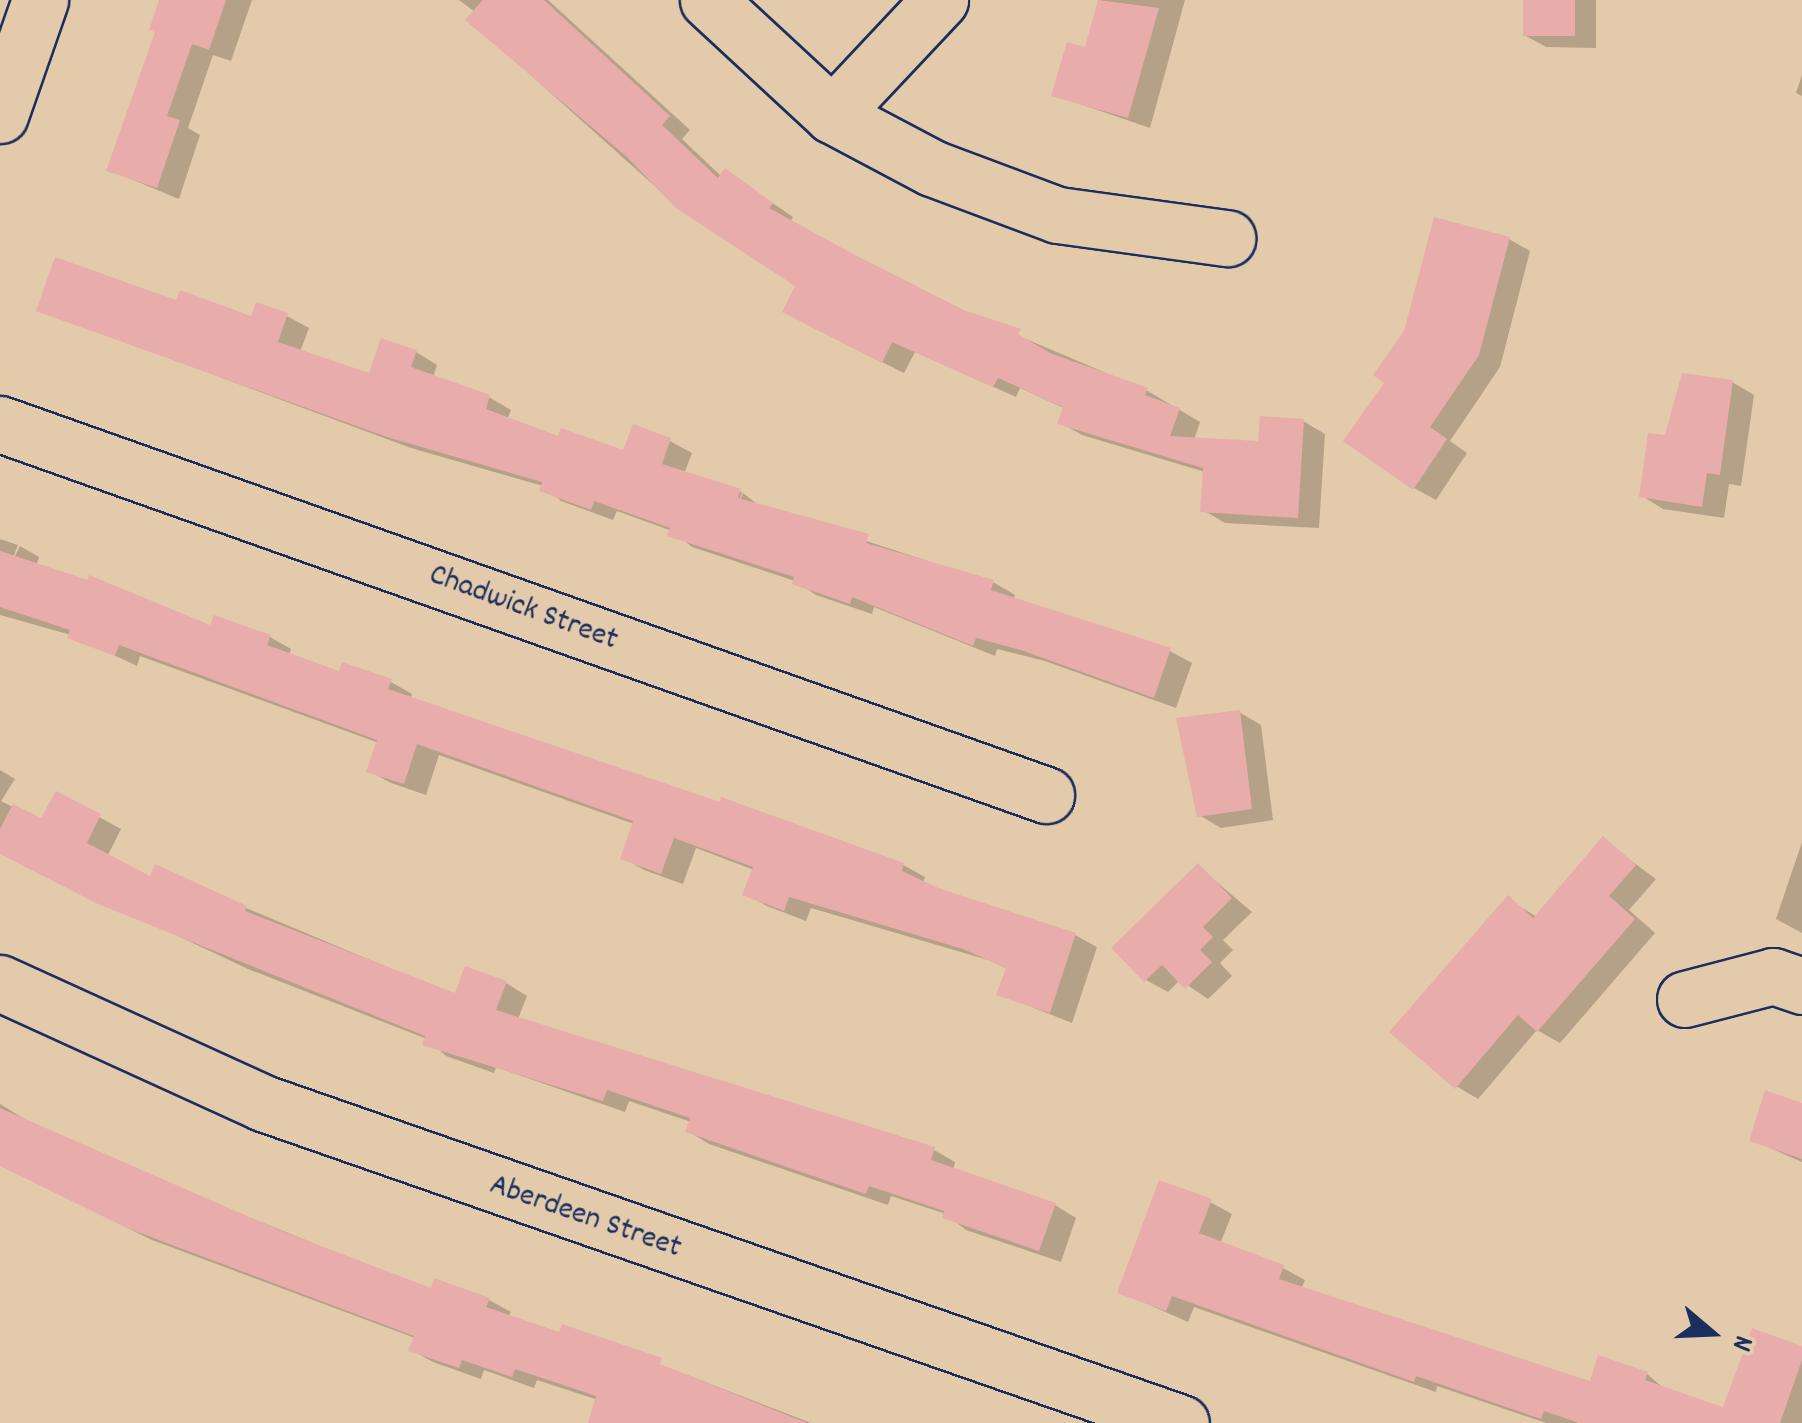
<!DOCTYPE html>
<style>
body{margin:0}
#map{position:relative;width:1802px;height:1423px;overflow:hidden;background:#e3caab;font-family:Dekko,sans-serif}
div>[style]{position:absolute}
.shadow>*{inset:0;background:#0003}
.building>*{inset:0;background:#e8acaa;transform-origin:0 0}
.roads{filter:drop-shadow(2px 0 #1b2f5e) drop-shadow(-2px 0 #1b2f5e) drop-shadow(0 2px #1b2f5e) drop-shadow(0 -2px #1b2f5e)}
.minor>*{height:55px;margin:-27.5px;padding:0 27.5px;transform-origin:27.5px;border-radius:27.5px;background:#e3caab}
span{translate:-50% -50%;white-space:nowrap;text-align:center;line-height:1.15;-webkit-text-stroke:8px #e3caab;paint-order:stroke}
.street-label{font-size:32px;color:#1b2f5e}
.north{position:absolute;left:1662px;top:1283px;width:100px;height:100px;-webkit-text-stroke:8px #e3caab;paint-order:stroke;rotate:109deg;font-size:28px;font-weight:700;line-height:40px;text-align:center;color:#1b2f5e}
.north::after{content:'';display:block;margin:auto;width:35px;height:45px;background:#1b2f5e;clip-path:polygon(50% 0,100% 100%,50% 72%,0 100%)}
</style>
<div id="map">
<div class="shadow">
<i style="clip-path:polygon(162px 0,252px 0,231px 61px,213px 55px,188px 128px,200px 135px,179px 199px,109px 170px,158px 32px)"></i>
<i style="clip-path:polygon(459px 0,548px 0,690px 130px,682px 139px,722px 177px,726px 171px,793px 217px,790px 222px,965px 313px,1146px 390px,1200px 422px,1194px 440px,1260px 444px,1303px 421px,1325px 434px,1319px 528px,1225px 523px,1203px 510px,1205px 472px,1082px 435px,1061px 423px,1066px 409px,1020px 388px,1016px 397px,915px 352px,904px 373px,806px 324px,798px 286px,677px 206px,468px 19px,475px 12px)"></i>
<i style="clip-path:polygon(1101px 0,1185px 0,1150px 128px,1054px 95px,1087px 50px)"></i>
<i style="clip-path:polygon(1525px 0,1596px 0,1596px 48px,1546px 47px,1524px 35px)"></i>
<i style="clip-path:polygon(1802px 75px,1802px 96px,1796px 93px)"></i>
<i style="clip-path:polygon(1509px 239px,1530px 251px,1500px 367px,1450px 441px,1467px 453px,1436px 500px,1414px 488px,1387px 382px)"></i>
<i style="clip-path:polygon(177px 303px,252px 319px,258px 305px,287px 316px,309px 328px,300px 352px,370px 376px,416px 352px,437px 365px,433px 377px,489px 397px,511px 410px,507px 420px,560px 439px,625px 453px,634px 428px,670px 441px,692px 453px,684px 474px,742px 492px,737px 510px,743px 493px,761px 507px,993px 582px,1015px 595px,1013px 600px,1170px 651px,1192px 663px,1176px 708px,1045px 661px,997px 649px,995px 656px,874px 607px,872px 614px,816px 595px,795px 581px,692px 547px,672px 531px,617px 511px,613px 520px,561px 501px,543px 486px,411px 448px,39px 310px)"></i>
<i style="clip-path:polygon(1732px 382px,1754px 395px,1741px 486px,1729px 484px,1724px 518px,1663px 509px,1642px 496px,1667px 438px)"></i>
<i style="clip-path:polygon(0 539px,18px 545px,9px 568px,20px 546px,39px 557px,36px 566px,212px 629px,270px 637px,291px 649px,289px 656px,341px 674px,391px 682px,412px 694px,410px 699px,903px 865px,925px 877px,923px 883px,1075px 935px,1097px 947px,1072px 1023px,999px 994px,1008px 969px,988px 960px,811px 908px,806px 921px,767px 906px,745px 894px,754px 870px,696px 848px,683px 884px,644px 870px,623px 858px,634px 824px,439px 755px,426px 795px,391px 783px,369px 771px,379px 743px,140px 656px,137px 666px,71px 635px,0 615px)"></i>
<i style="clip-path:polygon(1239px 712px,1261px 725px,1273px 820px,1221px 828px,1199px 815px,1179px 720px)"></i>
<i style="clip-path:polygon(0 770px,15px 779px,1px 801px,42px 822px,57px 794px,121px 829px,107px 857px,151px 879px,246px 908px,456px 996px,506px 983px,527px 996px,518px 1019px,934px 1150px,955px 1162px,953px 1170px,1055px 1205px,1076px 1218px,1061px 1262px,966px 1230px,946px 1214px,891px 1196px,888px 1205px,709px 1144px,688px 1131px,691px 1122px,629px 1101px,625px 1112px,496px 1067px,494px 1073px,446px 1056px,427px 1039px,248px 969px,0 852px)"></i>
<i style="clip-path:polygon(1603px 840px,1656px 879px,1629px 910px,1655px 933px,1560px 1043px,1537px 1030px,1478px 1099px,1456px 1086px,1508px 899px,1537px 917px)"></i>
<i style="clip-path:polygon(1802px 842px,1802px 933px,1776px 919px)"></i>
<i style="clip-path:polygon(1199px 867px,1252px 912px,1223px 940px,1233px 950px,1220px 963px,1232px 976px,1208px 999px,1180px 980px,1168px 992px,1146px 980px)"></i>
<i style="clip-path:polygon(0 1104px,60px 1141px,432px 1291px,436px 1281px,489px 1300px,511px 1312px,508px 1317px,560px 1336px,563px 1327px,811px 1423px,590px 1423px,598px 1400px,537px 1380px,534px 1388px,484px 1370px,481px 1379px,433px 1362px,411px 1350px,415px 1338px,152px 1240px,0 1165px)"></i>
<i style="clip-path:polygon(1802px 1106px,1802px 1162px,1752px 1140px)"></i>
<i style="clip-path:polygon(1210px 1202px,1232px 1214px,1220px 1244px,1283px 1268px,1305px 1280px,1301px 1289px,1591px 1384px,1647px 1374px,1667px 1391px,1724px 1410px,1802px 1349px,1802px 1423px,1546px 1423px,1437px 1386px,1436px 1392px,1194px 1307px,1188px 1322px,1120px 1292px)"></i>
</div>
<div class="building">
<i style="clip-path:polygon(159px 0,226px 0,209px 50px,192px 44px,167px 116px,180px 120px,157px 188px,106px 171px,155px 32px,149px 30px)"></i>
<i style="clip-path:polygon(483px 0,544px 0,670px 116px,662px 125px,718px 178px,725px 168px,773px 203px,769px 208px,853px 254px,966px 311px,1021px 329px,1018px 334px,1050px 353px,1148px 388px,1145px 395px,1180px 408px,1170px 436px,1258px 441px,1260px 416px,1304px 419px,1298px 518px,1200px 512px,1203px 468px,1057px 424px,1063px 407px,998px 378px,993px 387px,892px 342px,882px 363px,782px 312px,795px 286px,676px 208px,627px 157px,465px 20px)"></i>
<i style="clip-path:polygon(1098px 0,1159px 8px,1128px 118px,1051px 96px,1067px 42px,1085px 47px)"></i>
<i style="left:1523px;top:0;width:52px;height:36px"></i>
<i style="clip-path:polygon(1434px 217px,1510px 237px,1479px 355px,1430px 427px,1447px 439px,1413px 490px,1343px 441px,1384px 383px,1373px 375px,1404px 331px)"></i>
<i style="clip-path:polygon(55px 257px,176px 300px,180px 290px,251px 316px,256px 302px,288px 313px,278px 342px,369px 373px,381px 338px,417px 350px,411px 367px,490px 395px,486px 409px,558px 436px,561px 428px,623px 450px,633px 424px,671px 438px,662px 464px,741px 489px,738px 498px,869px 534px,866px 543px,994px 580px,991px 590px,1171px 648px,1154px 698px,1021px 650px,976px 638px,973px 646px,852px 597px,850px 604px,792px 584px,794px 577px,667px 536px,670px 528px,594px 501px,591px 510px,539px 491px,542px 482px,387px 437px,36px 311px)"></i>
<i style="clip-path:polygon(1682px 373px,1733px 380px,1720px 475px,1707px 473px,1702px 507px,1639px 497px,1648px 433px,1665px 435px)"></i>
<i style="clip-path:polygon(0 551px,88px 580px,89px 575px,210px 625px,214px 615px,271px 635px,267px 645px,339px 671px,342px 662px,392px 679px,388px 689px,720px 802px,721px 797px,904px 863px,902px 871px,938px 888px,1076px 933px,1050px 1013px,996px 995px,1006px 968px,963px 949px,789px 897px,784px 911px,742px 895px,753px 867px,674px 838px,661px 874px,620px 859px,633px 821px,417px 744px,404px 784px,366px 772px,377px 740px,119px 645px,115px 656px,67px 638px,70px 630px,0 607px)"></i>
<i style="clip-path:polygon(1240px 710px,1252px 809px,1197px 817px,1176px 718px)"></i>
<i style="clip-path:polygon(56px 791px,101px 814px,87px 843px,150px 876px,155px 864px,247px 906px,245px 911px,455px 993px,465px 966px,507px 981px,496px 1010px,935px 1147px,931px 1160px,1056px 1203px,1039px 1251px,942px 1218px,944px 1211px,869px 1186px,866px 1194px,685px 1132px,690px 1118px,607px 1090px,603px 1101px,422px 1045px,425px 1036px,98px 904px,0 854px,0 829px,13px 804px,41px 818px)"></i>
<i style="clip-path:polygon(1603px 836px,1636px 865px,1609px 896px,1635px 919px,1537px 1032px,1518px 1015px,1455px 1089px,1389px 1032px,1508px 895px,1533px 918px)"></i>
<i style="clip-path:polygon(1198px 863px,1232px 898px,1203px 927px,1213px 937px,1200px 950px,1212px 962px,1185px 989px,1162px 965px,1144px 982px,1111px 948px)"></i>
<i style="clip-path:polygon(1765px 1090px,1802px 1103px,1802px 1159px,1749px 1141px)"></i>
<i style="clip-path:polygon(0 1108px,279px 1230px,431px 1288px,434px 1278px,490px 1298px,486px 1307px,559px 1332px,562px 1324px,662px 1358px,660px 1364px,807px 1423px,588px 1423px,596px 1396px,515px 1369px,512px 1377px,462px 1360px,459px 1368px,408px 1351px,414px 1336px,127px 1228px,0 1166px)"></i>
<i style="clip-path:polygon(1159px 1180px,1212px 1199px,1199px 1233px,1284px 1265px,1279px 1279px,1590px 1381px,1598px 1355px,1648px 1372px,1645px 1380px,1723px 1407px,1752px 1328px,1802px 1346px,1802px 1360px,1780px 1423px,1579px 1423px,1544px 1411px,1541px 1419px,1416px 1376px,1414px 1382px,1172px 1296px,1166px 1311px,1117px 1293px)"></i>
</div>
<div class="roads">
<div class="minor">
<i style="left:708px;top:0;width:169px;rotate:42.8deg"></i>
<i style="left:832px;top:115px;width:113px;rotate:27.9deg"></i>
<i style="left:932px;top:168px;width:134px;rotate:20.5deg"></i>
<i style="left:1058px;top:215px;width:171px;rotate:7.8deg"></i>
<i style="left:0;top:115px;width:122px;rotate:-70.8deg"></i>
<i style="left:832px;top:115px;width:158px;rotate:-46.8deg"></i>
<i style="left:0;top:424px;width:1110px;rotate:19.53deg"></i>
<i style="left:0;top:983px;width:289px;rotate:24.5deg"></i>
<i style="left:263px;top:1103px;width:972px;rotate:19.22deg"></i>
<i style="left:1685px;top:999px;width:91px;rotate:-14.6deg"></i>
<i style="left:1773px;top:976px;width:31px;rotate:19deg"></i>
</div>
</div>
<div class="street-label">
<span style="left:523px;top:609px;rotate:20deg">Chadwick Street</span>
<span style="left:585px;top:1218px;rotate:19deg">Aberdeen Street</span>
</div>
<div class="north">N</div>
</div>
